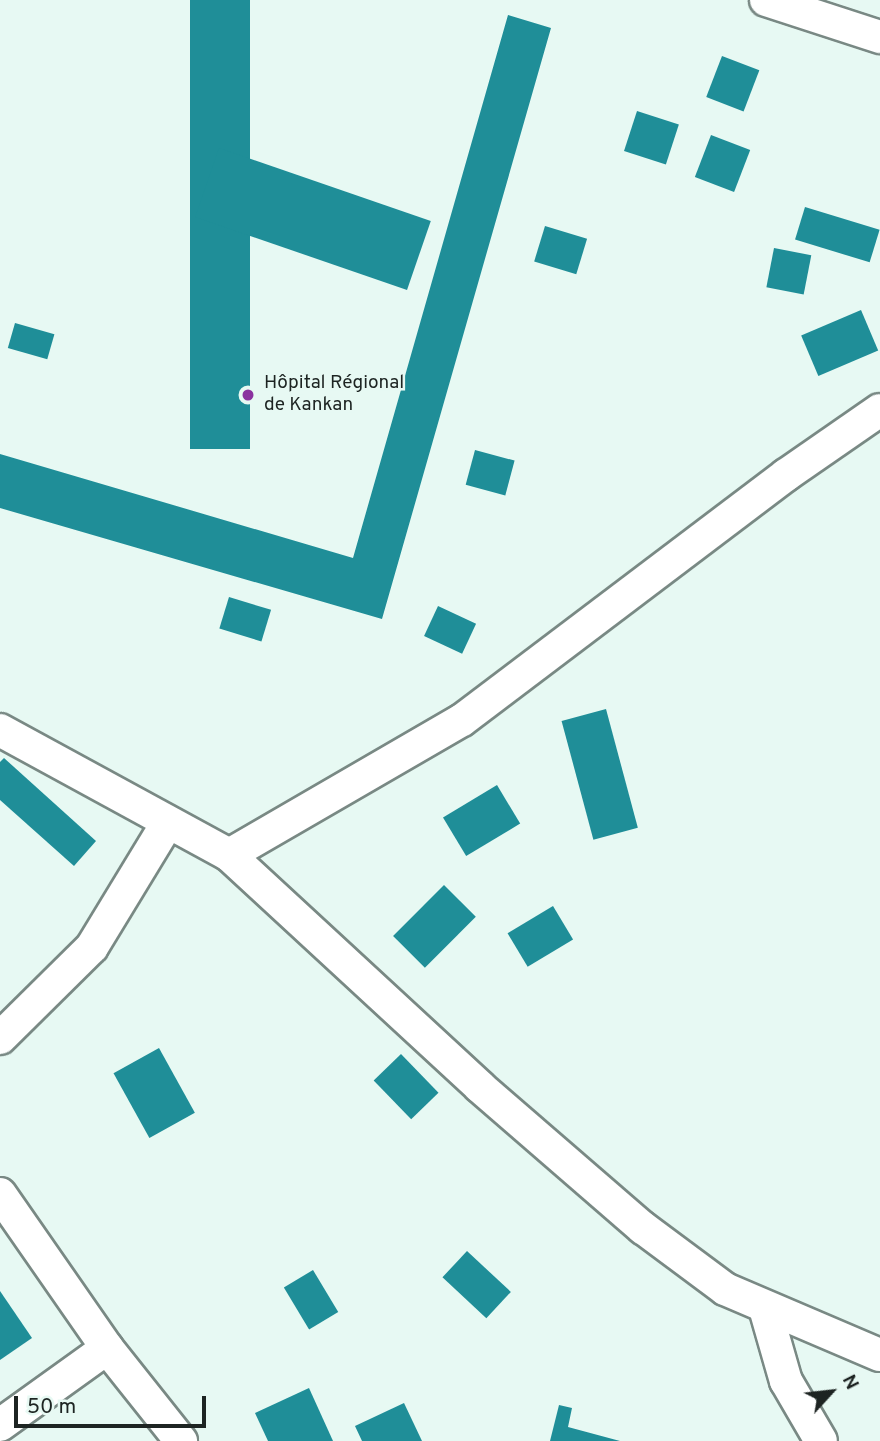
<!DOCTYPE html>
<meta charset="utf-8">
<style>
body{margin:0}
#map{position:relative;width:880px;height:1441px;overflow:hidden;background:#e7f9f3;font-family:Overpass,sans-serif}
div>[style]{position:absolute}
.building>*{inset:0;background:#1f8e98;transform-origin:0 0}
.roads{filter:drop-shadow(2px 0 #798984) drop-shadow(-2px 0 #798984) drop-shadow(0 2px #798984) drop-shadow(0 -2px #798984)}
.minor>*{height:32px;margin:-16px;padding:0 16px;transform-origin:16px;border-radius:16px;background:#fff}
.dots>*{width:19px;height:19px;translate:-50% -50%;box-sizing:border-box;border:4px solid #e7f9f3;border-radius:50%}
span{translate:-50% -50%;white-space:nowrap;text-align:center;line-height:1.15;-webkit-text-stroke:5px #e7f9f3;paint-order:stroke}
.poi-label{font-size:19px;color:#1d2422}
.left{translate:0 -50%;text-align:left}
.north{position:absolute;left:796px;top:1357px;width:70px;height:70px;-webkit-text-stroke:5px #e7f9f3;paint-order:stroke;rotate:63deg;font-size:19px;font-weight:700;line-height:28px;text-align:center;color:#1d2422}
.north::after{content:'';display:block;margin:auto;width:24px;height:32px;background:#1d2422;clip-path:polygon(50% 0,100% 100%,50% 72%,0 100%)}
.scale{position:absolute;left:14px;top:1396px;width:192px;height:32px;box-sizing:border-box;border:4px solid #1d2422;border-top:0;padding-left:9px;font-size:21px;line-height:24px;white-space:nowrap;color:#1d2422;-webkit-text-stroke:5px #e7f9f3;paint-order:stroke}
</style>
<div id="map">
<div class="building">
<i style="left:190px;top:0;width:60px;height:449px"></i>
<i style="clip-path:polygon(508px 15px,551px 28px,382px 619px,0 508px,0 454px,353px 558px)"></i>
<i style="left:722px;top:56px;width:40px;height:44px;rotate:21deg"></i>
<i style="left:637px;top:111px;width:44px;height:42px;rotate:18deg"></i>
<i style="left:711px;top:135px;width:42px;height:45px;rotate:21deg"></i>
<i style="left:219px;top:148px;width:224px;height:73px;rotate:19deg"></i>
<i style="left:805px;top:207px;width:78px;height:34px;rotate:17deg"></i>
<i style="left:545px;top:226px;width:44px;height:37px;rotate:17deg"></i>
<i style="left:774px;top:248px;width:38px;height:40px;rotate:11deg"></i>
<i style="left:861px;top:310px;width:44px;height:65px;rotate:67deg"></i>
<i style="left:15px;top:323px;width:41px;height:26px;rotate:16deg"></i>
<i style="left:475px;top:450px;width:41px;height:36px;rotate:15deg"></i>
<i style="left:229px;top:597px;width:44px;height:33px;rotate:17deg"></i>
<i style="left:438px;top:606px;width:42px;height:33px;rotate:25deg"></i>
<i style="left:606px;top:709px;width:123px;height:46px;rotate:75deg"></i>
<i style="clip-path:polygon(4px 758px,96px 841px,74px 866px,0 800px,0 762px)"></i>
<i style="left:497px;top:785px;width:45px;height:63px;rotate:59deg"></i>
<i style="left:444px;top:885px;width:45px;height:72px;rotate:45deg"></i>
<i style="left:553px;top:906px;width:39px;height:53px;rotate:59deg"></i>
<i style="left:159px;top:1048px;width:74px;height:52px;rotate:61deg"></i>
<i style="left:401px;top:1054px;width:54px;height:38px;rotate:46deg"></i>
<i style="left:467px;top:1251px;width:60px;height:36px;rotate:43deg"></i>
<i style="left:313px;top:1270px;width:49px;height:34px;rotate:59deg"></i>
<i style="clip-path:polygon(0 1291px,32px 1338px,0 1360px)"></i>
<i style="clip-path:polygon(309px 1388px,333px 1441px,268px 1441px,255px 1413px)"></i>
<i style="clip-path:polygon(404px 1403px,422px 1441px,362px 1441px,355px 1426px)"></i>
<i style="clip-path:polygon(559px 1405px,572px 1408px,568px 1427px,620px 1441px,550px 1441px)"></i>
</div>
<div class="roads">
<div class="minor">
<i style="left:766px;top:0;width:120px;rotate:18deg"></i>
<i style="left:0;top:730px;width:261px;rotate:28.6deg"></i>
<i style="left:229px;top:855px;width:342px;rotate:42.7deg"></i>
<i style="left:480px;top:1087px;width:216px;rotate:40.9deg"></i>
<i style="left:643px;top:1228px;width:102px;rotate:36.6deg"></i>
<i style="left:725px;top:1289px;width:168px;rotate:23.1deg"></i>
<i style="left:229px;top:855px;width:269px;rotate:-30.1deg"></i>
<i style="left:462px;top:720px;width:406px;rotate:-37.1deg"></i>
<i style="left:786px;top:475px;width:114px;rotate:-34.7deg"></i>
<i style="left:0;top:1038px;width:129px;rotate:-44.7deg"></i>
<i style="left:92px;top:947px;width:146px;rotate:-58.7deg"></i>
<i style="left:0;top:1194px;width:188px;rotate:55.2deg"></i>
<i style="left:765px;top:1308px;width:76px;rotate:74deg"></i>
<i style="left:786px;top:1381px;width:69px;rotate:59.7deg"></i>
<i style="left:0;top:1425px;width:132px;rotate:-35.7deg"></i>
<i style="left:107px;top:1348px;width:119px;rotate:51.5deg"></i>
</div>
</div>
<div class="dots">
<i style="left:248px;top:395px;background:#8a329f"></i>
</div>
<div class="poi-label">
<span class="left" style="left:264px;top:395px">Hôpital Régional<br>de Kankan</span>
</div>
<div class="north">N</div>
<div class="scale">50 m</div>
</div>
